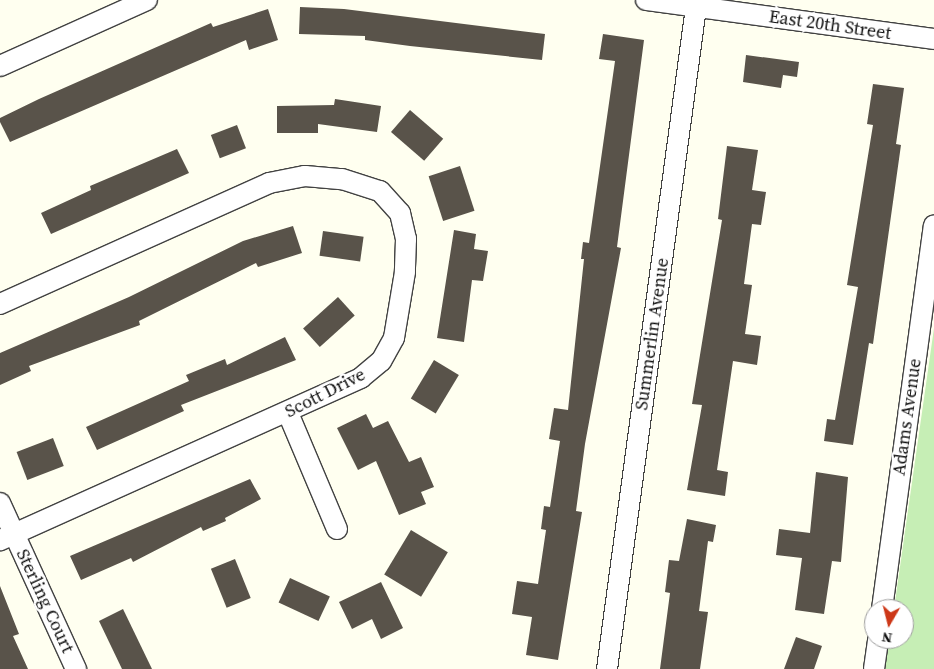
<!DOCTYPE html>
<style>
body{margin:0}
#map{position:relative;width:934px;height:669px;overflow:hidden;background:#fffff0;font-family:"Source Serif 4",serif}
div>[style]{position:absolute}
.green>*{inset:0;background:#c6eeb5}
.building>*{inset:0;background:#59534a;transform-origin:0 0}
.roads{filter:drop-shadow(1px 0 #424242) drop-shadow(-1px 0 #424242) drop-shadow(0 1px #424242) drop-shadow(0 -1px #424242)}
.minor>*{height:20px;margin:-10px;padding:0 10px;transform-origin:10px;border-radius:10px;background:#fff}
span{translate:-50% -50%;white-space:nowrap;text-align:center;line-height:1.15;-webkit-text-stroke:5px #fff;paint-order:stroke}
.street-label{font-size:18px;color:#0f0f0f}
.north{position:absolute;left:864px;top:599px;width:50px;height:50px;box-sizing:border-box;background:#fff;border:1px solid #9f9f9f;border-radius:50%;rotate:188deg;font-size:14px;font-weight:700;line-height:20px;text-align:center;color:#0f0f0f}
.north::after{content:'';display:block;margin:auto;width:18px;height:22px;background:#cd3818;clip-path:polygon(50% 0,100% 100%,50% 72%,0 100%)}
</style>
<div id="map">
<div class="green">
<i style="clip-path:polygon(934px 328px,934px 669px,885px 669px,889px 639px,904px 639px,904px 609px,894px 609px)"></i>
</div>
<div class="building">
<i style="clip-path:polygon(300px 7px,344px 9px,545px 34px,542px 60px,410px 46px,365px 40px,365px 36px,299px 34px)"></i>
<i style="clip-path:polygon(268px 9px,278px 40px,249px 50px,246px 40px,10px 142px,0 122px,0 118px,39px 99px,211px 23px,213px 27px)"></i>
<i style="clip-path:polygon(603px 34px,644px 40px,617px 247px,621px 248px,585px 444px,576px 511px,582px 512px,558px 660px,526px 655px,532px 617px,512px 614px,517px 581px,538px 584px,546px 530px,541px 529px,544px 506px,550px 507px,560px 441px,549px 439px,554px 408px,568px 410px,584px 259px,581px 259px,583px 242px,589px 243px,615px 61px,599px 59px)"></i>
<i style="clip-path:polygon(746px 55px,799px 62px,797px 77px,783px 75px,781px 88px,743px 82px)"></i>
<i style="clip-path:polygon(873px 84px,904px 88px,896px 144px,901px 145px,873px 344px,869px 343px,853px 445px,824px 441px,827px 419px,835px 420px,858px 287px,847px 285px,873px 125px,867px 124px)"></i>
<i style="clip-path:polygon(335px 99px,381px 106px,377px 132px,318px 124px,318px 133px,277px 133px,277px 106px,334px 105px)"></i>
<i style="left:410px;top:110px;width:44px;height:29px;rotate:41deg"></i>
<i style="left:237px;top:125px;width:25px;height:28px;rotate:69deg"></i>
<i style="clip-path:polygon(727px 146px,758px 150px,752px 190px,766px 192px,761px 225px,752px 224px,744px 284px,752px 285px,745px 334px,761px 336px,757px 365px,733px 361px,717px 470px,728px 472px,725px 496px,687px 490px,702px 405px,692px 404px,722px 220px,718px 219px)"></i>
<i style="clip-path:polygon(177px 149px,189px 173px,51px 234px,41px 213px,91px 190px,90px 186px)"></i>
<i style="left:460px;top:166px;width:47px;height:33px;rotate:72deg"></i>
<i style="clip-path:polygon(293px 226px,302px 253px,258px 267px,256px 263px,139px 321px,140px 325px,29px 366px,31px 371px,0 385px,0 353px,129px 297px,243px 241px)"></i>
<i style="clip-path:polygon(454px 230px,476px 234px,474px 249px,488px 251px,483px 281px,472px 280px,464px 342px,437px 338px)"></i>
<i style="left:323px;top:231px;width:41px;height:25px;rotate:8deg"></i>
<i style="left:338px;top:297px;width:25px;height:47px;rotate:48deg"></i>
<i style="clip-path:polygon(285px 337px,296px 360px,181px 405px,184px 411px,97px 450px,86px 427px,189px 381px,186px 375px,225px 359px,227px 365px)"></i>
<i style="left:434px;top:360px;width:29px;height:45px;rotate:31deg"></i>
<i style="clip-path:polygon(366px 414px,373px 428px,388px 421px,409px 462px,421px 457px,434px 487px,421px 492px,426px 504px,399px 515px,376px 461px,358px 470px,337px 428px)"></i>
<i style="left:53px;top:438px;width:30px;height:39px;rotate:69deg"></i>
<i style="clip-path:polygon(816px 472px,848px 477px,841px 562px,832px 561px,824px 614px,795px 610px,802px 558px,776px 555px,779px 529px,810px 533px)"></i>
<i style="clip-path:polygon(250px 479px,261px 499px,225px 518px,226px 521px,203px 531px,201px 527px,133px 562px,131px 558px,81px 580px,70px 556px)"></i>
<i style="clip-path:polygon(687px 519px,716px 525px,713px 542px,708px 541px,699px 611px,708px 612px,700px 669px,660px 669px,670px 593px,665px 592px,669px 560px,679px 561px)"></i>
<i style="left:411px;top:530px;width:43px;height:52px;rotate:31deg"></i>
<i style="left:235px;top:559px;width:42px;height:26px;rotate:68deg"></i>
<i style="left:290px;top:578px;width:44px;height:27px;rotate:25deg"></i>
<i style="clip-path:polygon(381px 582px,403px 628px,381px 639px,372px 619px,352px 629px,339px 602px)"></i>
<i style="clip-path:polygon(0 586px,19px 634px,13px 636px,28px 669px,0 669px)"></i>
<i style="clip-path:polygon(123px 609px,152px 669px,122px 669px,99px 621px)"></i>
<i style="clip-path:polygon(796px 637px,822px 646px,814px 669px,784px 669px)"></i>
</div>
<div class="roads">
<div class="minor">
<i style="left:646px;top:0;width:291px;rotate:7.7deg"></i>
<i style="left:0;top:66px;width:161px;rotate:-24.2deg"></i>
<i style="left:0;top:304px;width:295px;rotate:-24.2deg"></i>
<i style="left:269px;top:183px;width:37px;rotate:-11deg"></i>
<i style="left:305px;top:176px;width:37px;rotate:5deg"></i>
<i style="left:342px;top:179px;width:40px;rotate:18deg"></i>
<i style="left:380px;top:191px;width:30px;rotate:48deg"></i>
<i style="left:400px;top:213px;width:27px;rotate:77deg"></i>
<i style="left:406px;top:239px;width:33px;rotate:92deg"></i>
<i style="left:405px;top:272px;width:67px;rotate:99.5deg"></i>
<i style="left:394px;top:338px;width:26px;rotate:119deg"></i>
<i style="left:381px;top:361px;width:26px;rotate:140deg"></i>
<i style="left:361px;top:378px;width:396px;rotate:155.8deg"></i>
<i style="left:288px;top:413px;width:126px;rotate:67.1deg"></i>
<i style="left:0;top:503px;width:183px;rotate:65.4deg"></i>
<i style="left:882px;top:609px;width:387px;rotate:-82.3deg"></i>
<i style="left:607px;top:669px;width:675px;rotate:-82.34deg"></i>
<i style="left:874px;top:669px;width:30px;rotate:-82deg"></i>
</div>
</div>
<div class="street-label">
<span style="left:830px;top:25px;rotate:8deg">East 20th Street</span>
<span style="left:652px;top:334px;rotate:-82deg">Summerlin Avenue</span>
<span style="left:325px;top:393px;rotate:-27deg">Scott Drive</span>
<span style="left:907px;top:417px;rotate:-82deg">Adams Avenue</span>
<span style="left:45px;top:601px;rotate:65deg">Sterling Court</span>
</div>
<div class="north">N</div>
</div>
